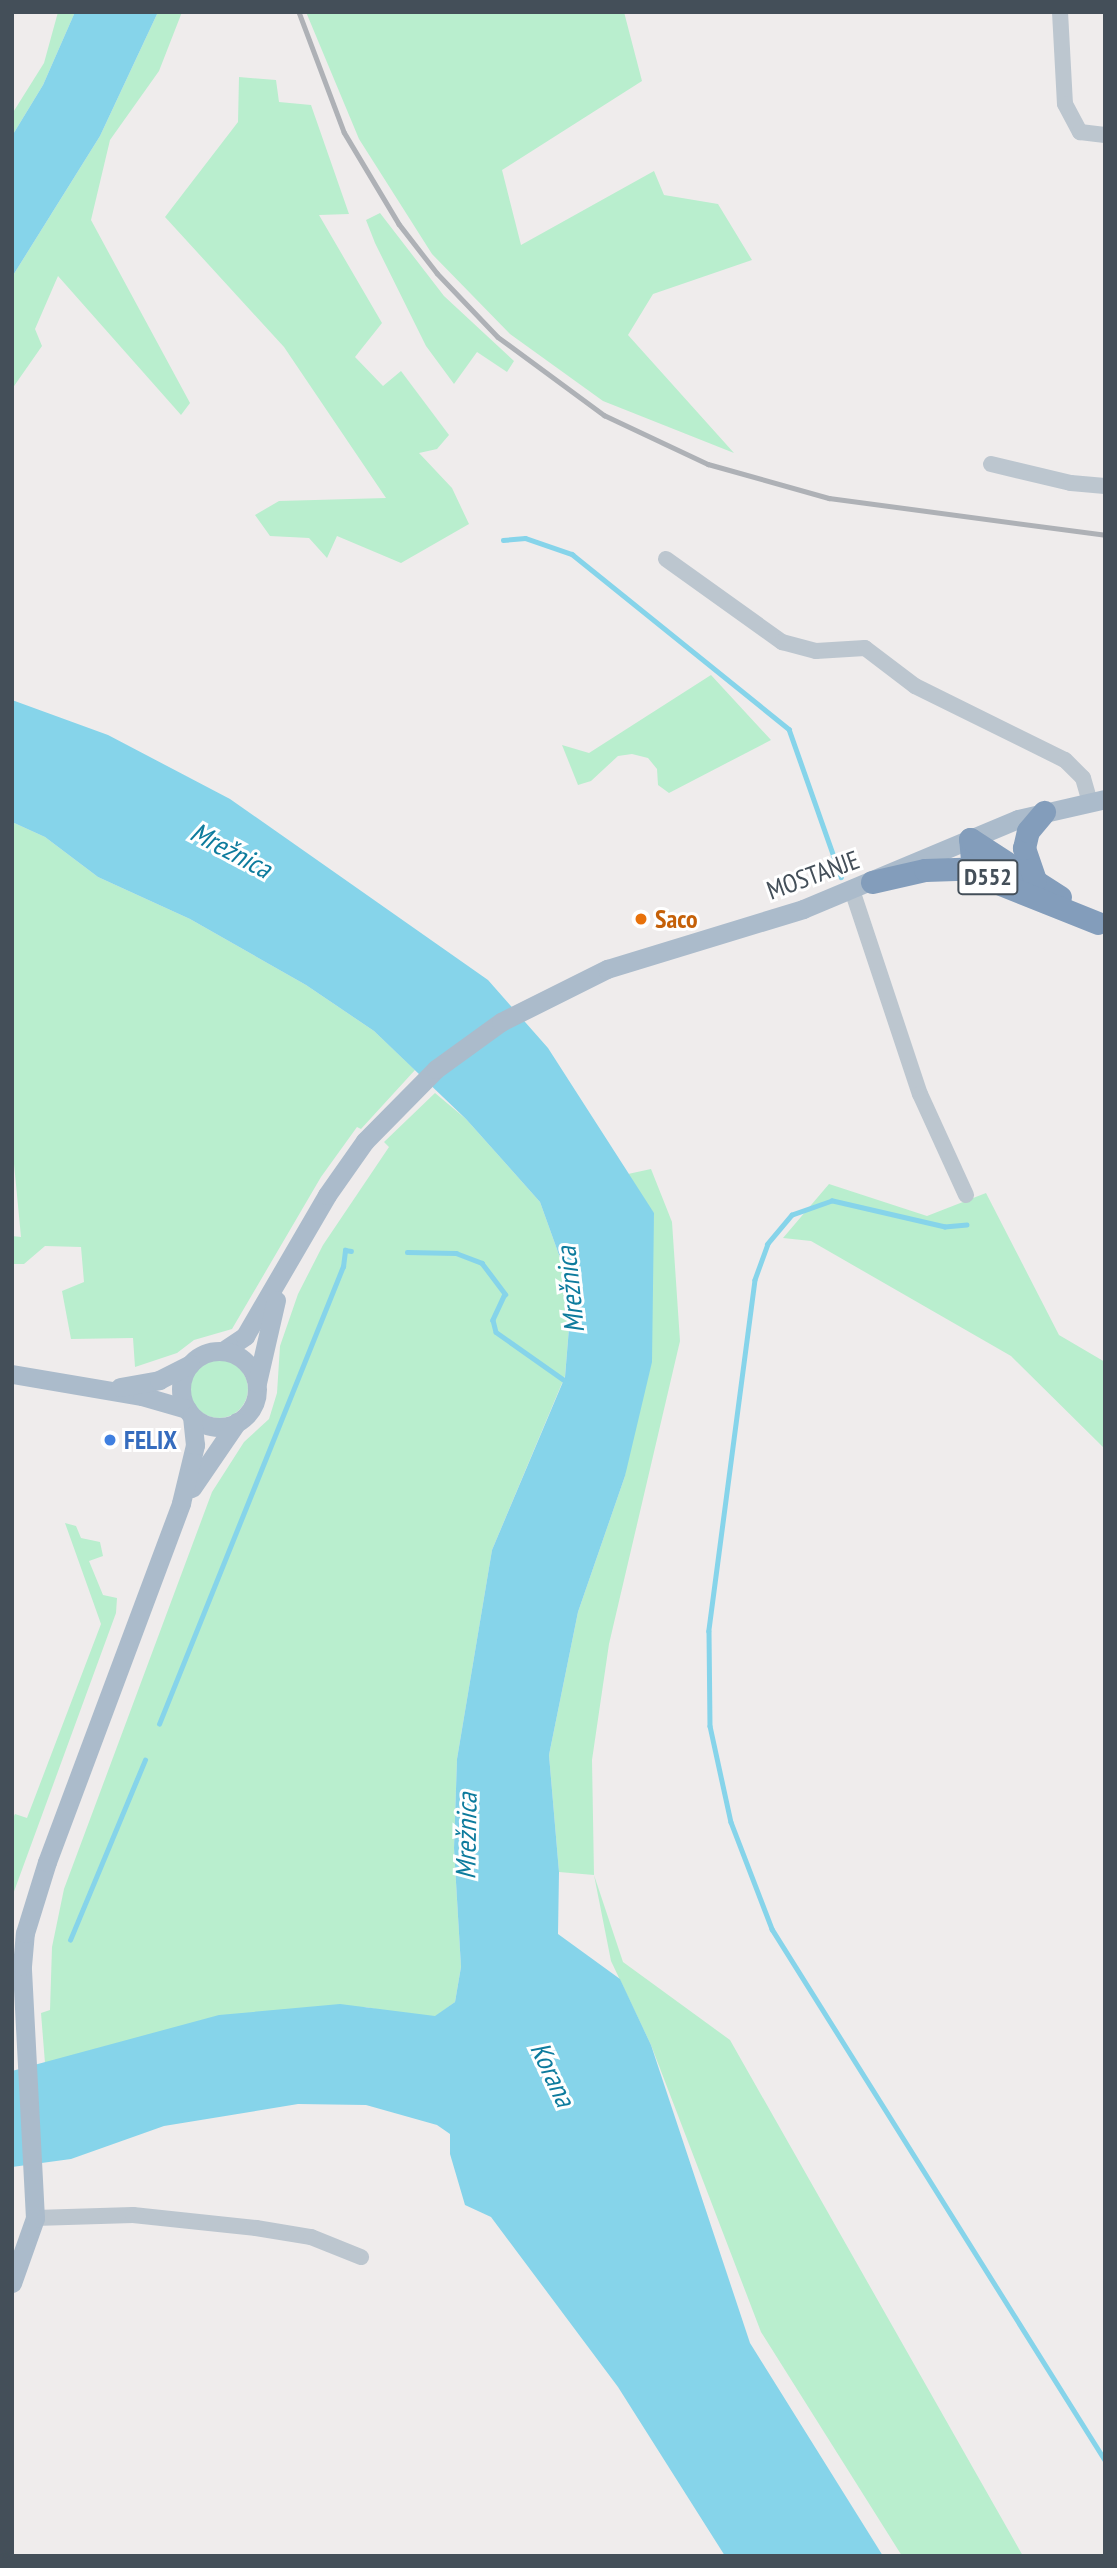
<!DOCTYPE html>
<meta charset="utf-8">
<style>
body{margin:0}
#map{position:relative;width:1117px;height:2568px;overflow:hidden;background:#efecec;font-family:"PT Sans Narrow",sans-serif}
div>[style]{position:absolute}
.green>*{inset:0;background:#b9eece}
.round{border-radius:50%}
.water>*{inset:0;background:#86d4ea}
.stream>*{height:4.5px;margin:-2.25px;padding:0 2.25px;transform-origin:2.25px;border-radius:2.25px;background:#86d4ea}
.minor>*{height:16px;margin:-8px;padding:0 8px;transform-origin:8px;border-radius:8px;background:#bcc6cf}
.major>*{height:19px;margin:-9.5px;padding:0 9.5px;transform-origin:9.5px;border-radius:9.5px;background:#abbbcb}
.major>.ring{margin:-9.5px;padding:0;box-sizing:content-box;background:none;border:19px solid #abbbcb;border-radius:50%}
.highway>*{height:23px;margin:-11.5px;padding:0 11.5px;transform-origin:11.5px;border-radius:11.5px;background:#839dbb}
.rail>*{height:4.5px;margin:-2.25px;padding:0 2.25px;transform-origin:2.25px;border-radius:2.25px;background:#aeb1b6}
.dots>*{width:19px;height:19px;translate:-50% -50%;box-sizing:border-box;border:4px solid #fff;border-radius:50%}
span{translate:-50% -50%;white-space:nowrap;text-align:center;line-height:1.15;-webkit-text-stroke:6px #fff;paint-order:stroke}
.shield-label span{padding:2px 5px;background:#fff;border:2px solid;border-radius:5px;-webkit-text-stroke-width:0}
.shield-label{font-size:24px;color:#444f59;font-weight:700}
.street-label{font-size:26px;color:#444f59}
.food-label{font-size:26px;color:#c56008;font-weight:700}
.left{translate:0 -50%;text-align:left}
.shop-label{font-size:26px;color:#366cbe;font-weight:700}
.water-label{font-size:28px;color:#0d7b9d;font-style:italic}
.frame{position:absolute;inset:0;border:14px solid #444f59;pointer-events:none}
</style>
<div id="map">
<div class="green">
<i style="clip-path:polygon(58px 12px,75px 12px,43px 85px,12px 136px,12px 114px,44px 63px)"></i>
<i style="clip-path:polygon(158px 12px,182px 12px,159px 71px,110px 140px,91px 220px,190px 403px,181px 415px,58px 276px,35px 329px,42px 346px,12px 389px,12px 277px,100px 136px)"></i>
<i style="clip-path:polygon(306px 12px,624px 12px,642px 81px,502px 170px,521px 245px,654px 171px,664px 195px,718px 204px,752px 260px,653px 294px,628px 335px,734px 453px,603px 401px,510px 334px,432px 254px,359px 139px)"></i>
<i style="clip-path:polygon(239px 77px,276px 80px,279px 102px,311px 105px,349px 214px,319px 215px,382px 323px,355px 357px,383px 386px,401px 371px,449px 435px,437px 449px,419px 453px,452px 488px,469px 524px,401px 563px,337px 536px,327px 558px,309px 538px,270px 536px,255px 515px,279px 501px,386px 498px,284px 347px,165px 217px,238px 122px)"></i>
<i style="clip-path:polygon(380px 213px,444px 296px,514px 361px,507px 372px,477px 352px,454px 384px,426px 346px,375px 243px,366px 220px)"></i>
<i style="clip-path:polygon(711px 675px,771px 740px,669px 793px,658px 785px,657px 769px,648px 758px,632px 754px,618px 756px,591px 781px,578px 785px,562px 745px,589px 753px)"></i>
<i style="clip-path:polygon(12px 822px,45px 837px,98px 877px,190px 919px,306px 985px,374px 1031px,415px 1070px,361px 1129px,357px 1127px,321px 1177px,232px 1329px,194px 1340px,177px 1353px,135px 1367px,133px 1338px,71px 1339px,62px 1291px,84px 1282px,81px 1247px,45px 1246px,24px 1264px,12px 1264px,12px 1236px,21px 1237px,12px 1143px)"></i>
<i style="clip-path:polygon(435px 1093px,466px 1119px,540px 1202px,572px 1291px,565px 1376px,492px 1550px,457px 1759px,454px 1848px,461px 1967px,455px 2002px,436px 2016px,413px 2017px,366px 2007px,45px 2063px,41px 2013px,50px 2010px,52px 1947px,64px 1889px,212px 1492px,244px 1442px,269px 1419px,277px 1393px,280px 1346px,298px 1294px,323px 1245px,389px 1147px,384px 1142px)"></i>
<i style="clip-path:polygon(651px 1169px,672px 1222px,680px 1341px,609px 1644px,592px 1760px,594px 1875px,623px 1962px,730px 2040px,1023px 2556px,902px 2556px,761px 2332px,651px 2045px,611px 1961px,594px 1875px,559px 1872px,549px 1755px,578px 1612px,625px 1476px,654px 1214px,628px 1174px)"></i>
<i style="clip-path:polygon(829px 1184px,927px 1216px,986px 1193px,1059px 1335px,1105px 1362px,1105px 1449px,1011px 1356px,811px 1241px,783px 1238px)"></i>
<i class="round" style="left:190px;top:1360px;width:58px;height:58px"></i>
<i style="clip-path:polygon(65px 1523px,76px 1526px,81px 1538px,100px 1542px,103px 1556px,89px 1561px,103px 1595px,117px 1598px,116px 1613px,12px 1897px,12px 1820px,15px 1814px,27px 1818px,101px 1624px)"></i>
</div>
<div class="water">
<i style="clip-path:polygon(75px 12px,158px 12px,100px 136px,12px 277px,12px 136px,43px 85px)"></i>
<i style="clip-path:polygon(12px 700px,108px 735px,230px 799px,488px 980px,548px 1048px,654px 1213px,652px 1362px,625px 1476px,578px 1612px,549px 1755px,559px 1872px,558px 1934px,620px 1979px,651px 2045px,750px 2343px,883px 2556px,725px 2556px,618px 2387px,491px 2217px,465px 2205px,450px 2154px,450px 2134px,437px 2125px,366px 2105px,298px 2104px,164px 2126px,71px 2159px,12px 2167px,12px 2071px,219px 2015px,340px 2004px,435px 2016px,455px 2002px,461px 1967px,454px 1848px,457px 1759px,492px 1550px,565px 1377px,572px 1291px,540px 1202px,466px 1119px,374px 1031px,306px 985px,190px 919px,98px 877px,45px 837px,12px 822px)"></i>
</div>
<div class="stream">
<i style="left:503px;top:540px;width:22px;rotate:-5deg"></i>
<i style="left:525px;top:538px;width:50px;rotate:18.8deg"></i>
<i style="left:572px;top:554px;width:279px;rotate:38.9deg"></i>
<i style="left:789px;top:729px;width:157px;rotate:70.6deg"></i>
<i style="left:967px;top:1225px;width:22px;rotate:175deg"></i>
<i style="left:945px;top:1227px;width:116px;rotate:-167deg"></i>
<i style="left:832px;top:1201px;width:42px;rotate:160.7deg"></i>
<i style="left:792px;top:1215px;width:38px;rotate:130deg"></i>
<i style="left:768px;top:1244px;width:38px;rotate:110deg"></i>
<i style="left:755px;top:1280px;width:354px;rotate:97.5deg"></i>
<i style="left:709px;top:1631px;width:95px;rotate:89.4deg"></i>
<i style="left:710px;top:1726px;width:98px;rotate:77.7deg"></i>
<i style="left:731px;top:1822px;width:115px;rotate:69deg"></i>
<i style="left:772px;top:1929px;width:627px;rotate:57.91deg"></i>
<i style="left:407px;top:1252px;width:49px;rotate:1.2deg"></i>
<i style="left:456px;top:1253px;width:28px;rotate:21deg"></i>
<i style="left:482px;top:1263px;width:39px;rotate:53deg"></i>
<i style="left:505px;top:1294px;width:29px;rotate:115deg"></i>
<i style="left:493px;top:1320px;width:12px;rotate:76deg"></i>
<i style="left:496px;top:1332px;width:87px;rotate:35.2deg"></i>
<i style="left:159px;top:1724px;width:493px;rotate:-68.1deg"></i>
<i style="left:343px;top:1267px;width:17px;rotate:-83deg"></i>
<i style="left:345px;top:1250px;width:6px;rotate:9deg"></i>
<i style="left:70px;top:1940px;width:195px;rotate:-67.4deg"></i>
</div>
<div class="minor">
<i style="left:1060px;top:12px;width:92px;rotate:86.9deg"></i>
<i style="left:1065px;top:104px;width:32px;rotate:62deg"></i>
<i style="left:1080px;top:132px;width:25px;rotate:7deg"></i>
<i style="left:991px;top:464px;width:82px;rotate:13.4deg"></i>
<i style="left:1071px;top:483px;width:34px;rotate:5deg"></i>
<i style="left:666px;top:559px;width:143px;rotate:35.6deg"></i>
<i style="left:782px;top:642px;width:35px;rotate:15deg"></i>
<i style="left:816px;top:651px;width:49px;rotate:-3.5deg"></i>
<i style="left:865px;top:648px;width:63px;rotate:37.2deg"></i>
<i style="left:915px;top:686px;width:167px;rotate:26.3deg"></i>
<i style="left:1065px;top:760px;width:25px;rotate:45deg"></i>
<i style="left:1083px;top:778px;width:25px;rotate:74deg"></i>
<i style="left:852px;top:890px;width:215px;rotate:71.6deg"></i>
<i style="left:920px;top:1094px;width:111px;rotate:65.5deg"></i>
<i style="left:35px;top:2218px;width:98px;rotate:-1.8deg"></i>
<i style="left:133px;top:2215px;width:124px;rotate:6deg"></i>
<i style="left:256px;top:2228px;width:56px;rotate:9.3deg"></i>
<i style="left:311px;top:2237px;width:54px;rotate:21.8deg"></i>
</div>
<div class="major">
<i style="left:223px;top:1351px;width:27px;rotate:-34deg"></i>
<i style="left:245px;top:1336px;width:163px;rotate:-59.8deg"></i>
<i style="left:327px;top:1195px;width:66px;rotate:-54.9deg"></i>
<i style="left:365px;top:1141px;width:101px;rotate:-45.4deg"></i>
<i style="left:436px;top:1069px;width:80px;rotate:-35.9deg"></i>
<i style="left:501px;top:1022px;width:119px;rotate:-26.6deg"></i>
<i style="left:607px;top:969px;width:205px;rotate:-17deg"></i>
<i style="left:803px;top:909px;width:233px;rotate:-22.7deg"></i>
<i style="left:1018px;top:819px;width:89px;rotate:-12.9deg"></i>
<i class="ring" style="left:181px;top:1351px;width:57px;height:57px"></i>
<i style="left:12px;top:1374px;width:132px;rotate:9.6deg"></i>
<i style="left:142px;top:1396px;width:47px;rotate:16.1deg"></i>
<i style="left:257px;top:1383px;width:85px;rotate:-77.1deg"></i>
<i style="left:120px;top:1387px;width:40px;rotate:-10deg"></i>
<i style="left:159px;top:1380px;width:35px;rotate:-27deg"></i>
<i style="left:192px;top:1488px;width:80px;rotate:-55.7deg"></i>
<i style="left:12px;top:2283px;width:69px;rotate:-70.5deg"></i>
<i style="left:35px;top:2218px;width:252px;rotate:-93deg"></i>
<i style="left:22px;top:1966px;width:33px;rotate:-85deg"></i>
<i style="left:25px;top:1933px;width:74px;rotate:-72.8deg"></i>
<i style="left:47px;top:1862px;width:383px;rotate:-69.5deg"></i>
<i style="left:181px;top:1503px;width:60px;rotate:-76.4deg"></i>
<i style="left:195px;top:1445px;width:29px;rotate:-96deg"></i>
</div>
<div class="highway">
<i style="left:979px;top:873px;width:15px;rotate:-118deg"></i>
<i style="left:972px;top:860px;width:21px;rotate:-95deg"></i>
<i style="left:970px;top:839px;width:107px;rotate:32.8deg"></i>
<i style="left:1035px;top:880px;width:34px;rotate:-109deg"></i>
<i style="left:1024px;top:848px;width:17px;rotate:-77deg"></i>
<i style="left:1028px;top:831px;width:25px;rotate:-50deg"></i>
<i style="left:872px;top:882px;width:54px;rotate:-12.8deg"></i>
<i style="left:925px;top:870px;width:38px;rotate:-2deg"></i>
<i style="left:963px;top:869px;width:145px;rotate:21.8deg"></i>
</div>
<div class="rail">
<i style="left:299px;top:12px;width:128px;rotate:69.4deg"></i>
<i style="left:344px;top:132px;width:107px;rotate:59.1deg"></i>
<i style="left:399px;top:224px;width:62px;rotate:52.2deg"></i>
<i style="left:437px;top:273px;width:88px;rotate:46.4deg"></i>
<i style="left:498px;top:337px;width:132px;rotate:36.3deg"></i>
<i style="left:604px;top:415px;width:115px;rotate:25.2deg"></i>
<i style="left:708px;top:464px;width:126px;rotate:15.7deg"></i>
<i style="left:829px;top:498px;width:278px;rotate:7.6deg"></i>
</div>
<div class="dots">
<i style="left:641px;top:919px;background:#e8710a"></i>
<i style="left:110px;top:1440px;background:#3f7fe0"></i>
</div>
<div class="shield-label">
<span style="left:988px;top:877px">D552</span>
</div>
<div class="street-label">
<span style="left:813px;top:875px;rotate:-20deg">MOSTANJE</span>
</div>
<div class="food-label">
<span class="left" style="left:655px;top:919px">Saco</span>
</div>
<div class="shop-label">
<span class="left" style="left:124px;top:1440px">FELIX</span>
</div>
<div class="water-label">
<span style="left:231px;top:850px;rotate:28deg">Mrežnica</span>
<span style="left:570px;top:1290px;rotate:-96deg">Mrežnica</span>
<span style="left:466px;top:1836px;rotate:-89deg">Mrežnica</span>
<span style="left:553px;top:2074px;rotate:65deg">Korana</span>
</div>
<div class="frame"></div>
</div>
